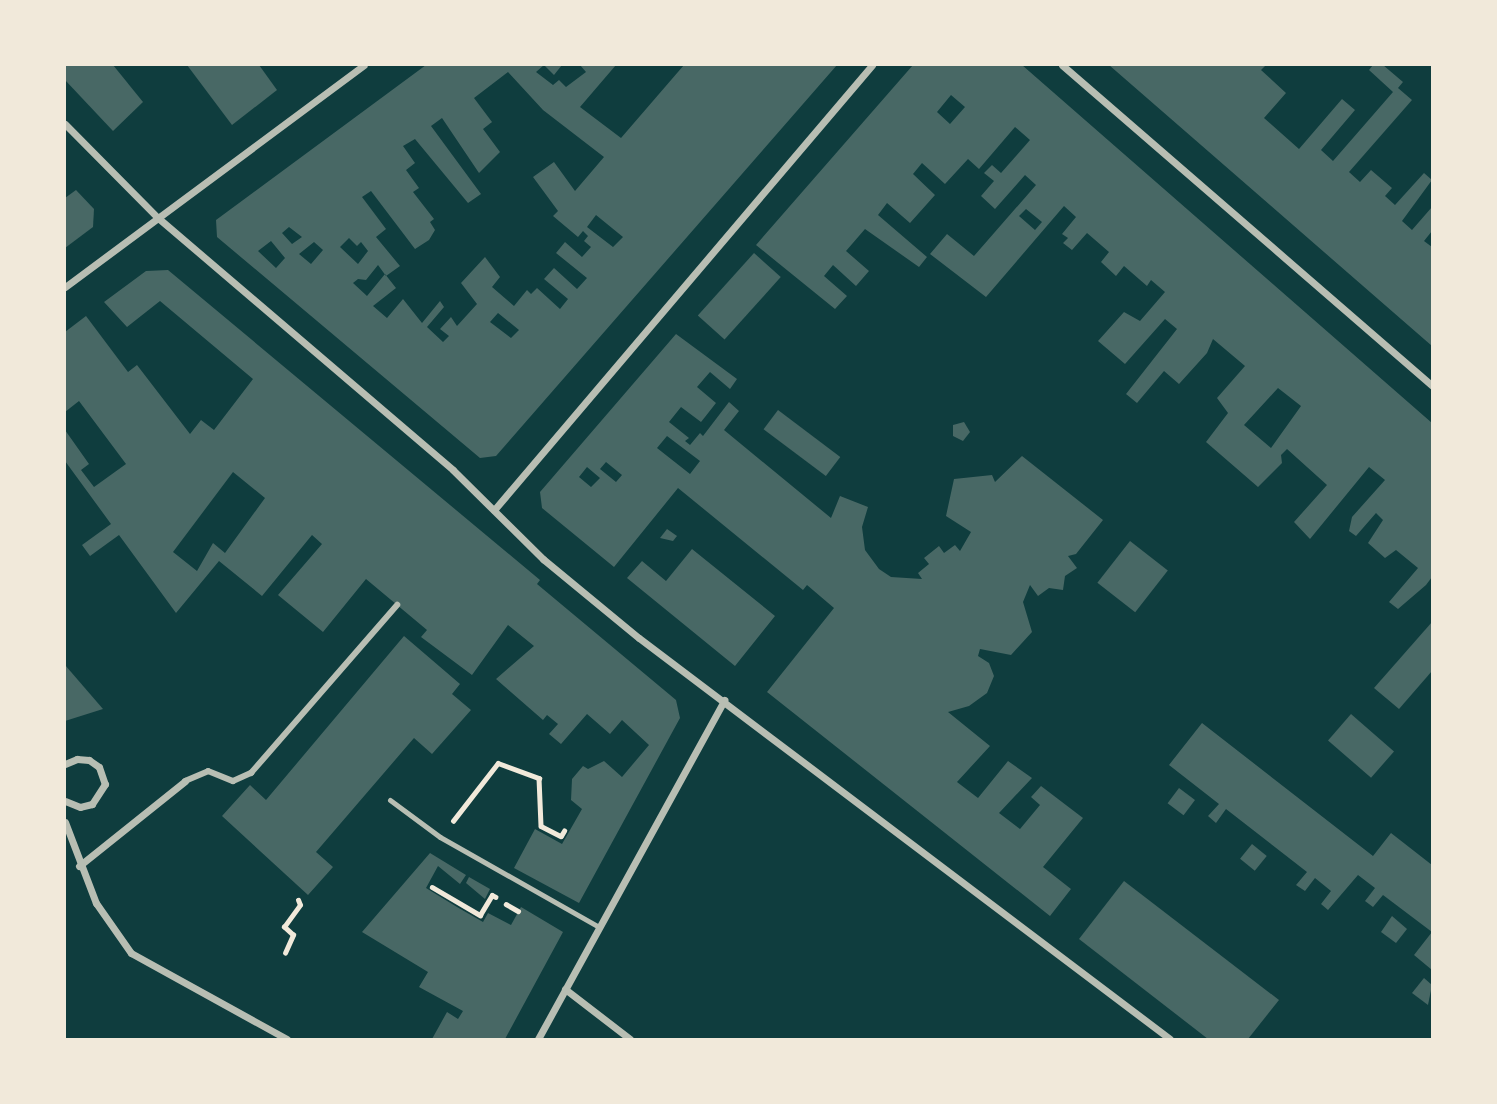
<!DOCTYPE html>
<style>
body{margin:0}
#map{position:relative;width:1497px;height:1104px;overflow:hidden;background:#0f3d3e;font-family:"Archivo Narrow",sans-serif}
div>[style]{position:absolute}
.building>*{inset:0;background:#486865;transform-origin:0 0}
.path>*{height:4.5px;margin:-2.25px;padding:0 2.25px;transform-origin:2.25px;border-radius:2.25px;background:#f1e9da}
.service>*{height:5px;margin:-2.5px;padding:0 2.5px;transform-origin:2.5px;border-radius:2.5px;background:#b8beb3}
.pedestrian>*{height:6px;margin:-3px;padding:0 3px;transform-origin:3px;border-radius:3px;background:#b8beb3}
.minor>*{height:7px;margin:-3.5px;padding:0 3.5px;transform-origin:3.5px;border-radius:3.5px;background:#b8beb3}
span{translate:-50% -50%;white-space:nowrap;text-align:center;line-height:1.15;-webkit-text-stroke:7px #f1e9da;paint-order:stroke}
.frame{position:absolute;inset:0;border:66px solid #f1e9da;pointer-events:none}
</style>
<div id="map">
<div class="building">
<i style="clip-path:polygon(65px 65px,113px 65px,143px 102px,113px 131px,65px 80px)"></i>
<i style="clip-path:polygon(187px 65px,259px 65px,277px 90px,232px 125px)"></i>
<i style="clip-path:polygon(evenodd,426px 65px,562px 65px,554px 75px,544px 65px,536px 72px,553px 85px,559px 80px,566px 87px,586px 72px,580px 65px,616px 65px,580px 107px,621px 138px,684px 65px,837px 65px,496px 456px,480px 458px,217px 237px,216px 220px,426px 65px,508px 72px,543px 110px,604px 157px,575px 191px,554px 162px,533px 177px,558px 211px,553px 216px,578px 237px,583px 231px,588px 236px,584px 241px,591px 247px,582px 257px,565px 242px,556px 253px,587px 278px,577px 289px,554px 268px,544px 279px,568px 299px,560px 309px,537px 288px,531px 294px,527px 290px,514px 306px,492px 287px,500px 277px,485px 257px,461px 283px,477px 304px,457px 326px,451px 317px,440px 329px,449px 336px,443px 342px,427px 327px,444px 307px,440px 301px,422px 323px,403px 299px,387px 318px,373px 306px,396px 288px,385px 274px,367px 296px,353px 283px,358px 279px,366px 280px,378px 265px,386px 276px,400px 266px,376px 237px,386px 229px,362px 197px,371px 191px,415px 249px,429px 240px,435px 230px,430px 222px,434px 219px,413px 192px,419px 188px,406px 170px,415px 163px,403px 146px,415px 139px,468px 203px,481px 194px,431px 126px,442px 118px,479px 173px,500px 152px,483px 129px,492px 122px,474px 98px,508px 72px,426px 65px,596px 215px,623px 237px,613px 247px,587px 227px,596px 215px,426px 65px,289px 227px,302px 237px,292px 244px,282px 233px,289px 227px,426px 65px,349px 238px,357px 246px,361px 242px,368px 251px,358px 264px,340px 247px,349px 238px,426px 65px,271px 241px,285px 258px,276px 268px,258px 251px,271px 241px,426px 65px,314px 242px,323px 250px,311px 264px,299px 254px,314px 242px,426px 65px,498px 313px,519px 330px,511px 338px,490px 322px,498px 313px)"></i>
<i style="clip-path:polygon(evenodd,913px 65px,1022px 65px,1432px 423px,1432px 577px,1426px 585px,1398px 609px,1389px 602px,1418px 568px,1396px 550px,1385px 558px,1368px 543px,1383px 520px,1376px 513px,1356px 536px,1349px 531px,1352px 517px,1385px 480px,1369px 467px,1310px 539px,1294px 522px,1327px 485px,1287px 449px,1281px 455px,1282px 463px,1258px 487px,1206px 442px,1228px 413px,1217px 398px,1245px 366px,1213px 339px,1207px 353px,1179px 384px,1164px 371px,1137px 403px,1126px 394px,1177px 329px,1165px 319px,1125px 364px,1098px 341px,1124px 312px,1140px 321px,1165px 292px,1151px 280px,1147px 286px,1124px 266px,1116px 276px,1101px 262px,1109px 252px,1087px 233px,1072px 250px,1063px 243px,1068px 238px,1062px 234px,1076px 217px,1064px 206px,986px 297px,930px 254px,947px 234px,974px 256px,1036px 185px,1025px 175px,995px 209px,981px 196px,994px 181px,984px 173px,992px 165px,1001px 173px,1030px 140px,1015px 127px,979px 169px,968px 159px,945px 184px,922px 163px,913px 174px,935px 195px,910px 223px,887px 203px,878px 215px,927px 257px,919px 267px,865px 229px,846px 251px,869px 271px,856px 286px,833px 265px,824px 276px,847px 296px,835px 309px,756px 245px,913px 65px,951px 95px,965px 107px,950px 124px,937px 112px,951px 95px,913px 65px,1026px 209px,1042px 222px,1035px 230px,1019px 216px,1026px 209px,913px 65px,1278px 388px,1301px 406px,1271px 448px,1244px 425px,1278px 388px)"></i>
<i style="clip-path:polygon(1109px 65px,1266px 65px,1261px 70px,1286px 93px,1264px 118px,1299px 149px,1342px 99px,1355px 110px,1321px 150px,1333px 161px,1393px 92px,1369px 70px,1373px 65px,1383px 65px,1403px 82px,1398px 88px,1412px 100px,1349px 172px,1360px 182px,1371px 170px,1392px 188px,1385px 196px,1395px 205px,1424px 173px,1432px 180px,1402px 221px,1412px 230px,1432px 207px,1432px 231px,1424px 241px,1432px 247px,1432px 346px)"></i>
<i style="clip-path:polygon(76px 190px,94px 209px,93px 227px,65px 248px,65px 198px)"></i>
<i style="left:754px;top:253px;width:36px;height:84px;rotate:42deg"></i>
<i style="clip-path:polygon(evenodd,168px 270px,540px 580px,537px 584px,676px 700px,680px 718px,579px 903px,514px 868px,535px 829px,562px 844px,582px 809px,571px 800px,572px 779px,583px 766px,588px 769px,604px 761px,622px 777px,649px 745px,622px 720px,610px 734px,587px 714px,561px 744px,549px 734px,558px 724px,547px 715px,543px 720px,496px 679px,534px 646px,508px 625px,472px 675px,421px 637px,427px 630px,366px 579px,323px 632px,278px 595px,322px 544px,312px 535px,262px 596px,219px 561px,176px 613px,119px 535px,90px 556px,82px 545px,111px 524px,65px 461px,65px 430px,89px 464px,81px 470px,94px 487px,126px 464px,79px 401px,65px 412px,65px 332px,86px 316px,128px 372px,137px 365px,190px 434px,201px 420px,214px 430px,253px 379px,160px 301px,127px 327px,104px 302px,146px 271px,168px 270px,233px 472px,265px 498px,225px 553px,213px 543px,197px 571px,173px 552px,233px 472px)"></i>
<i style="clip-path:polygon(evenodd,676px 334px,737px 379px,730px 389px,710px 372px,697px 387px,716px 403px,705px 417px,701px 422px,681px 407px,669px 422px,689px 438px,685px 441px,690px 445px,700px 433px,703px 436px,729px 402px,739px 411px,724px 430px,831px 518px,840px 496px,868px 507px,862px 527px,865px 550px,879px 569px,891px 577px,922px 579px,918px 573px,929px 564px,924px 558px,939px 546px,944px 553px,955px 545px,960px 551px,971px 532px,946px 516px,954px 479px,992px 475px,995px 482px,1022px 456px,1103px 520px,1076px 554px,1068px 556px,1077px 568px,1065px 576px,1063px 590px,1049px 588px,1038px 596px,1030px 585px,1023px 602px,1032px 632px,1011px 655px,980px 649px,978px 656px,989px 663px,994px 676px,987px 693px,969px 706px,948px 712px,990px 746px,957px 782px,978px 798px,1008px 761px,1032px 778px,999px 813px,1020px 829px,1040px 805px,1031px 797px,1041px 786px,1083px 818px,1043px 867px,1071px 889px,1050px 916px,767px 692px,834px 608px,807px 585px,803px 590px,678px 488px,614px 567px,542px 508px,540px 492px,676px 334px,667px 436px,700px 461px,690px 474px,657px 448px,667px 436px,676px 334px,606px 462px,622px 475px,616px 482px,600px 469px,606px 462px,676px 334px,587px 467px,600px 478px,591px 487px,579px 477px,587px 467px)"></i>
<i style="left:778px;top:410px;width:78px;height:24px;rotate:37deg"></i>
<i style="clip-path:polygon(964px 422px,970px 432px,963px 441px,953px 436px,953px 425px)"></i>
<i style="clip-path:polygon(667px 529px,677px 536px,673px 541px,660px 538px)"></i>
<i style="left:1130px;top:541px;width:48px;height:53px;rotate:38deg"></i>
<i style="clip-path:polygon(692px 549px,775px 616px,735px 666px,627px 578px,642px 561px,666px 581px)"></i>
<i style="clip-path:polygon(1432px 622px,1432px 671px,1399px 709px,1374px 688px)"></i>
<i style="clip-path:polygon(404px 636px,460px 684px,452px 694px,471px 710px,432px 754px,414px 738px,316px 852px,333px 867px,308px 895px,222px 816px,250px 785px,266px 800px)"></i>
<i style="clip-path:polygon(65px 665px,103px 709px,65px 721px)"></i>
<i style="left:1351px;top:714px;width:57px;height:35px;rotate:41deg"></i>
<i style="clip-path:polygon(1202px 723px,1373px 856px,1391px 833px,1432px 865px,1432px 970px,1414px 955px,1432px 932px,1383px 895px,1373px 907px,1365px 901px,1375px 888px,1358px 875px,1328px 910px,1321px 904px,1331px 891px,1315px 878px,1305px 891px,1296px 885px,1307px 872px,1226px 809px,1216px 823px,1208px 816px,1219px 804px,1169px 765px)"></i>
<i style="left:1179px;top:788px;width:20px;height:19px;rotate:37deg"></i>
<i style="left:1252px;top:844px;width:19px;height:19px;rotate:39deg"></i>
<i style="clip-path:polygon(430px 853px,466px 875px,460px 884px,438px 866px,426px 888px,457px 907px,483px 922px,488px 913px,511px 925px,521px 907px,563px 932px,505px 1039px,432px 1039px,447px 1012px,458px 1019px,463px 1011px,419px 987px,428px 972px,362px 932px)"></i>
<i style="clip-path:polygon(469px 877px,490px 889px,485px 899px,466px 883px)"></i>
<i style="clip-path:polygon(1124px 881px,1279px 1000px,1248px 1039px,1208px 1039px,1079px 939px)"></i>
<i style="clip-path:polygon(1392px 916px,1407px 929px,1396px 943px,1381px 932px)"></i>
<i style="clip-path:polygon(1424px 978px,1432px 985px,1428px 1005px,1412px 993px)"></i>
</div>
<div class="path">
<i style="left:453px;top:821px;width:73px;rotate:-52.2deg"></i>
<i style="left:498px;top:763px;width:44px;rotate:20.1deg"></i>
<i style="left:539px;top:778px;width:48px;rotate:87.6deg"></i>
<i style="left:541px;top:826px;width:22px;rotate:27deg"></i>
<i style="left:561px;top:836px;width:6px;rotate:-59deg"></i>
<i style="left:432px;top:887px;width:56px;rotate:30.3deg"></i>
<i style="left:480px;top:915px;width:23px;rotate:-59deg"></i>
<i style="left:492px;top:895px;width:4px;rotate:27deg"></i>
<i style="left:506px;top:904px;width:14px;rotate:30deg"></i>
<i style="left:285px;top:953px;width:20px;rotate:-66deg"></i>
<i style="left:293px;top:935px;width:12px;rotate:-138deg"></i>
<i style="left:284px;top:927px;width:27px;rotate:-54deg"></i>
<i style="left:300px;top:905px;width:5px;rotate:-112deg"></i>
</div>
<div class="service">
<i style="left:390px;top:800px;width:62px;rotate:36.5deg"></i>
<i style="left:440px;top:837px;width:183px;rotate:29.5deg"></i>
</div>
<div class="pedestrian">
<i style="left:185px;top:781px;width:25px;rotate:-23deg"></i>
<i style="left:208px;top:771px;width:27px;rotate:22deg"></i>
<i style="left:233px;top:781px;width:20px;rotate:-24deg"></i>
<i style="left:251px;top:773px;width:223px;rotate:-49deg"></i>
</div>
<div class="minor">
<i style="left:1062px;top:65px;width:490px;rotate:40.9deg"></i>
<i style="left:65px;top:124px;width:131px;rotate:45.3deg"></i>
<i style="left:157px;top:217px;width:389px;rotate:40.5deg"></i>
<i style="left:453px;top:470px;width:127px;rotate:44.7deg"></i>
<i style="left:543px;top:559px;width:124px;rotate:39.5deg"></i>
<i style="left:639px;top:638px;width:665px;rotate:37.06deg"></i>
<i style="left:65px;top:287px;width:372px;rotate:-36.6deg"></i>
<i style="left:494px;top:510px;width:584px;rotate:-49.65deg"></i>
<i style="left:65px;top:764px;width:13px;rotate:-23deg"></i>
<i style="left:77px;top:759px;width:12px;rotate:5deg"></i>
<i style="left:89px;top:760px;width:12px;rotate:35deg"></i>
<i style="left:99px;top:767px;width:18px;rotate:71deg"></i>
<i style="left:105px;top:784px;width:24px;rotate:123deg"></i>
<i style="left:92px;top:804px;width:12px;rotate:166deg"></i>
<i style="left:80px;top:807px;width:16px;rotate:-158deg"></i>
<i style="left:65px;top:822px;width:87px;rotate:69.1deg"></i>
<i style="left:96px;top:903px;width:61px;rotate:55deg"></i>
<i style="left:131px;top:953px;width:178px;rotate:28.9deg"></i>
<i style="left:79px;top:866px;width:136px;rotate:-38.7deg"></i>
<i style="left:565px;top:989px;width:82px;rotate:37.6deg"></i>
<i style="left:538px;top:1039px;width:387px;rotate:-61.2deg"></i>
</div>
<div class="frame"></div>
</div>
